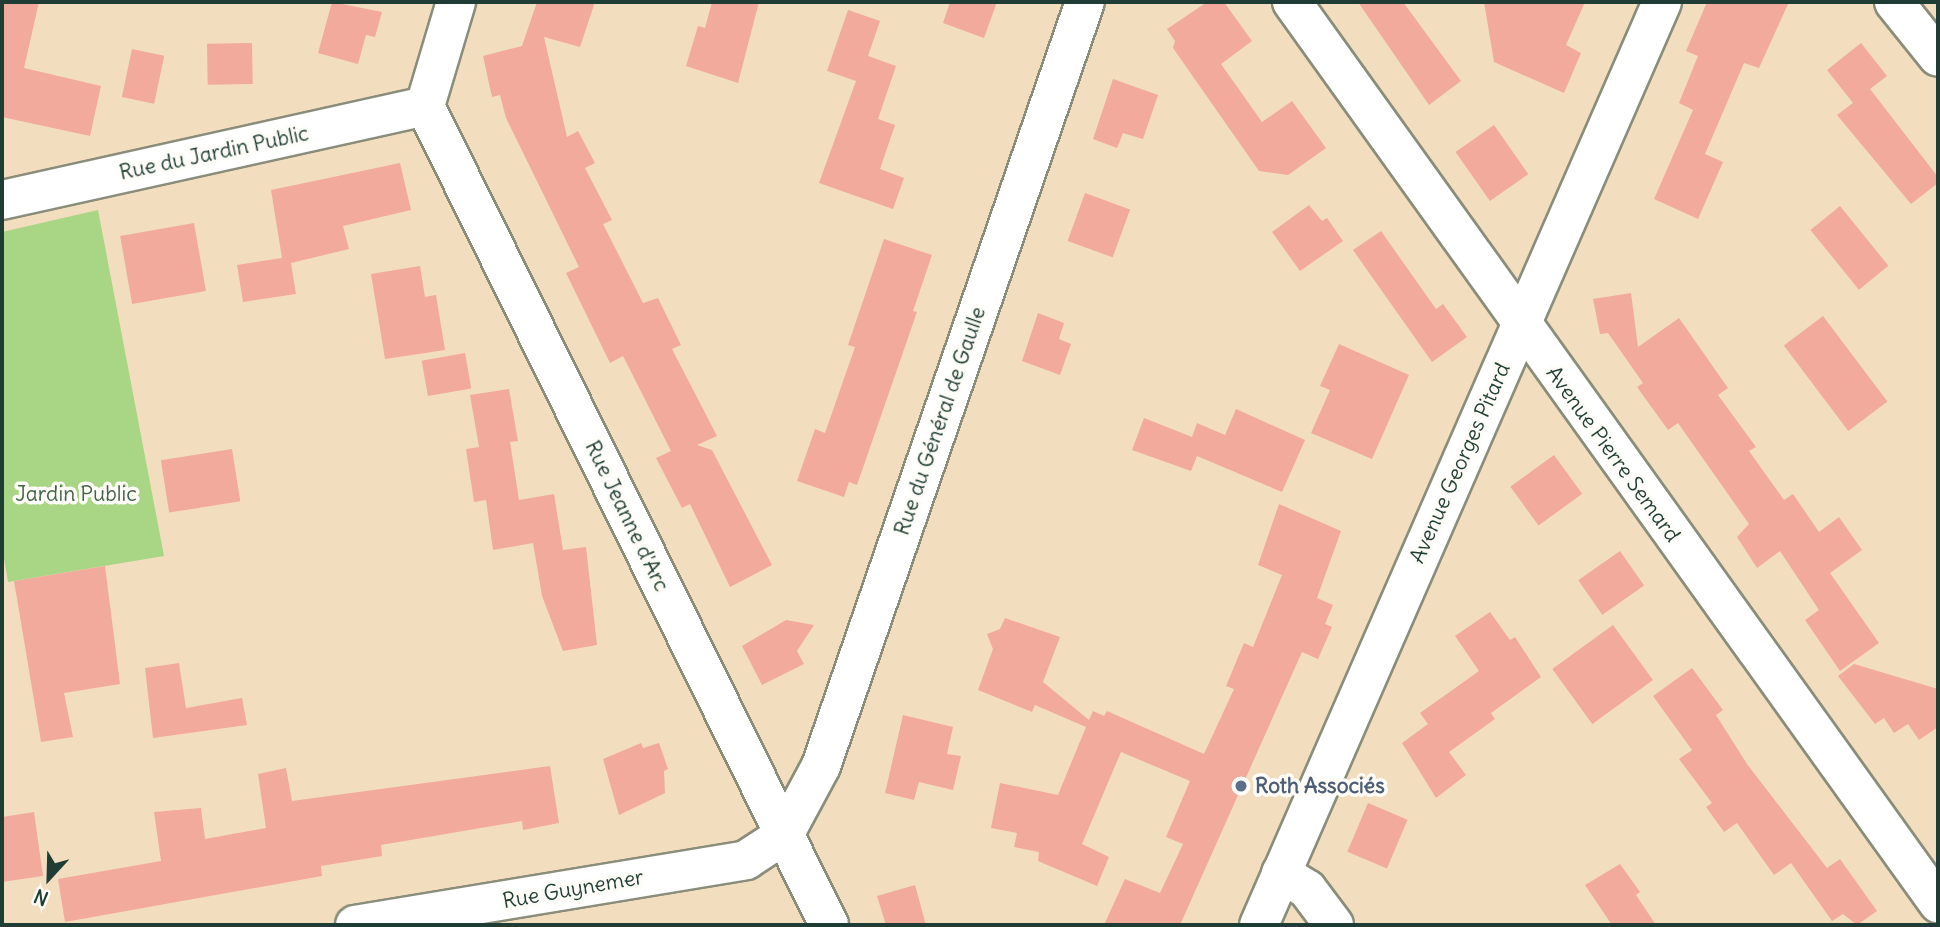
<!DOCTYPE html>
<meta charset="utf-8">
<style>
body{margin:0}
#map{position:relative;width:1940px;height:927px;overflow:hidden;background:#f3ddbf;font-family:Delius,sans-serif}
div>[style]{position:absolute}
.green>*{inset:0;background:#a8d684}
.building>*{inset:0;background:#f2aa9d;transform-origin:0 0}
.roads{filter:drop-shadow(2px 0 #898d7a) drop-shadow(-2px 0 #898d7a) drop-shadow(0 2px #898d7a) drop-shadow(0 -2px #898d7a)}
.street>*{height:38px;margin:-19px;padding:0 19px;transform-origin:19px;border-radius:19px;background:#fff}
.dots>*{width:19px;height:19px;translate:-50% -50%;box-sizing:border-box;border:4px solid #fdfcf7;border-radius:50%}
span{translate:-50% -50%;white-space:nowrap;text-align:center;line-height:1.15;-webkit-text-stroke:7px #fdfcf7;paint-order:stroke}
.street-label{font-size:21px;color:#1f3d34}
.park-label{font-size:21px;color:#416348}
.service-label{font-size:21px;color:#4e5e75;font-weight:700}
.left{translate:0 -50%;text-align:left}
.frame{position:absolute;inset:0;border:4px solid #1f3d34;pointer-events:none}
.north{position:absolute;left:14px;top:843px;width:70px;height:70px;-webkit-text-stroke:5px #fdfcf7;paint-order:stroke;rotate:202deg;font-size:19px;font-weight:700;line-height:28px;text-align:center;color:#1f3d34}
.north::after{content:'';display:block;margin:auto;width:24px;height:32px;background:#1f3d34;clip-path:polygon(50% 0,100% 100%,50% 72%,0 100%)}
</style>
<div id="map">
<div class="green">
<i style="clip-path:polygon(98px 210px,164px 556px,8px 582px,2px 546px,2px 232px)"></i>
</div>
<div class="building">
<i style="clip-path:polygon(2px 2px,39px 2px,24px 68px,101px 86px,90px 136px,2px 117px)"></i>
<i style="clip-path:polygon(332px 2px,382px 12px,375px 37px,366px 35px,358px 64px,318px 53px)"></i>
<i style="clip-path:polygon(537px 2px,595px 2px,580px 47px,544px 37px,567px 137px,578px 131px,595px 163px,585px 168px,612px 220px,603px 224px,643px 303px,658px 298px,681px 345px,672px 349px,717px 436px,697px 445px,712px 450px,772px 565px,730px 587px,690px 504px,682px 508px,656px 458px,671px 451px,623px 356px,610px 363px,566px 273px,579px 267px,506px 118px,500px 95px,492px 97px,483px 56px,522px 46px)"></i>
<i style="clip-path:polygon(712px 2px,759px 2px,738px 83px,686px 66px,698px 26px,705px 28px)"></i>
<i style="clip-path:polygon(950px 2px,997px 2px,984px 38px,943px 23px)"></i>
<i style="clip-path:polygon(1207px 2px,1224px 2px,1252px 41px,1221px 64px,1262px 122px,1292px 101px,1326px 148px,1288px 175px,1259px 171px,1173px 48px,1175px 41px,1167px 29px)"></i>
<i style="clip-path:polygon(1358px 2px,1403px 2px,1461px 81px,1429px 105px)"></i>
<i style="clip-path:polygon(1484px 2px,1585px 2px,1566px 45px,1581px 53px,1564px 93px,1494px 62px)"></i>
<i style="clip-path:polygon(1707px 2px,1789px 2px,1759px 68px,1744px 63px,1705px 154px,1723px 162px,1698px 219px,1654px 199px,1693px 110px,1679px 103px,1698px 56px,1686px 51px)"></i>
<i style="clip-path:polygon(848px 10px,880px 21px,868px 56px,896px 66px,878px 119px,895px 125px,880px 169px,904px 178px,893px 209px,819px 183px,856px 81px,827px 71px)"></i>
<i style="left:252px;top:43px;width:41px;height:45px;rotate:89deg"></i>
<i style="clip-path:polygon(1861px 43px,1887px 76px,1870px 89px,1938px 177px,1938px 183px,1911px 204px,1837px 115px,1853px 103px,1827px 70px)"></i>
<i style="left:132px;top:49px;width:33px;height:49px;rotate:12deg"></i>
<i style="clip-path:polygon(1113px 79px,1158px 95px,1143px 139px,1123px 133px,1117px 148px,1093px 139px)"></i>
<i style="left:1494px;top:125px;width:60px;height:47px;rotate:55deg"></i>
<i style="clip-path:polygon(400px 163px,411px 210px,343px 226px,349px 249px,291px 263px,296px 294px,243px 302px,237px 265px,282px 258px,271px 190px)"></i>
<i style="left:1085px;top:193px;width:48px;height:51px;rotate:20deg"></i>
<i style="clip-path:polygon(1309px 205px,1322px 221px,1327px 218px,1343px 241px,1300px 271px,1272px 232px)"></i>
<i style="left:1840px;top:206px;width:77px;height:38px;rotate:51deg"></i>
<i style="left:194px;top:223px;width:69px;height:75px;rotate:80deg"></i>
<i style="clip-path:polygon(1381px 231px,1436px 309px,1443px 304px,1467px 337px,1432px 362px,1353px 250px)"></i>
<i style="clip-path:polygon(884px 239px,932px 255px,913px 311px,917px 312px,857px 485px,849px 482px,844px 497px,797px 481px,815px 429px,825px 433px,855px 347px,848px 345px)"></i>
<i style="clip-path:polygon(420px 266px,425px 297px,436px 295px,445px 350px,385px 359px,371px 274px)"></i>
<i style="clip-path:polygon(1631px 293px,1638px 347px,1679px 318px,1728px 388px,1718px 395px,1756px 447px,1749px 451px,1784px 500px,1793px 494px,1819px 532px,1839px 517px,1862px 550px,1830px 573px,1879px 643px,1840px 671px,1805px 620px,1819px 610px,1780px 551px,1757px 568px,1737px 537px,1749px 524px,1678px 423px,1668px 430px,1637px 387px,1643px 383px,1608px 333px,1600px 334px,1593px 299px)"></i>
<i style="clip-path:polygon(1038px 313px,1064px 323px,1059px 339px,1071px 344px,1060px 375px,1022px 361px)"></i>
<i style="left:1823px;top:316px;width:107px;height:49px;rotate:53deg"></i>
<i style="clip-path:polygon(1339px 344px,1409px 375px,1372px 459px,1311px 433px,1330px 390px,1320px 386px)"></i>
<i style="left:465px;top:353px;width:36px;height:44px;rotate:80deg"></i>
<i style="clip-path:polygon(509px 389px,518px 441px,510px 442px,519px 500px,554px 494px,563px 550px,586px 547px,597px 645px,563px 651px,542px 596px,533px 543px,493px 550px,486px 500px,474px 502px,466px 449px,479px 447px,470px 395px)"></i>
<i style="clip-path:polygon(1236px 409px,1305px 440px,1282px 492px,1197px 456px,1191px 471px,1132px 450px,1144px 418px,1192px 437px,1197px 423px,1225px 435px)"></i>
<i style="left:232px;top:449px;width:53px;height:72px;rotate:81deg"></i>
<i style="left:1554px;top:455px;width:48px;height:54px;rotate:54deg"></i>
<i style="clip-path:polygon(1279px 504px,1341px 531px,1317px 598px,1333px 605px,1325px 624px,1332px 627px,1318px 659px,1302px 652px,1180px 925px,1104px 925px,1125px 879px,1160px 893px,1183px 844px,1166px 837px,1190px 781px,1121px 752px,1082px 844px,1109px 857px,1097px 886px,1038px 861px,1039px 852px,1014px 847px,1017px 833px,991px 828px,1000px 783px,1058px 795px,1086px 727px,1035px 705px,1032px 712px,978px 690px,993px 649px,987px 634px,1000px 629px,1005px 618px,1060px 637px,1043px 682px,1089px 720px,1093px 711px,1104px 716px,1107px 711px,1204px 754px,1234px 689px,1226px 686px,1244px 643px,1253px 647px,1282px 575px,1258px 565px)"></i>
<i style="left:1620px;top:551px;width:42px;height:51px;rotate:55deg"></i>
<i style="clip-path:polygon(105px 566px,120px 684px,64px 693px,73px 737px,41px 742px,14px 581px)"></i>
<i style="clip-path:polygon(1490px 612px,1510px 640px,1515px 637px,1541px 677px,1491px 713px,1495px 719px,1449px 752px,1466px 775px,1436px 798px,1402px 743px,1428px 724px,1420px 713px,1479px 671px,1455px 636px)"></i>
<i style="clip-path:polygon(786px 620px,814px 625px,797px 651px,804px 664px,762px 685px,742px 646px)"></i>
<i style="left:1613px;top:625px;width:68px;height:75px;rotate:54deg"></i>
<i style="clip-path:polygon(179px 663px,186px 708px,242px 698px,247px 725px,153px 738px,145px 668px)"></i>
<i style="clip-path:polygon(1854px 664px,1938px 689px,1938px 727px,1919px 740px,1908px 724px,1894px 733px,1884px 718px,1875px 724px,1838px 676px)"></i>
<i style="clip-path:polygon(1692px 668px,1723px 710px,1716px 715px,1747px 764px,1827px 868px,1840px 859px,1877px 911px,1857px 925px,1843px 914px,1832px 921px,1791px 863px,1774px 875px,1737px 823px,1724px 832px,1706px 807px,1712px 803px,1679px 759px,1692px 750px,1653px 696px)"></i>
<i style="clip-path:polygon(903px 715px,953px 727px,947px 754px,961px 756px,953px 790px,919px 782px,914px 800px,885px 793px)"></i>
<i style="clip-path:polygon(641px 743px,643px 748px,659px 743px,668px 769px,664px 771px,665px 793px,619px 815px,603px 759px)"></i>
<i style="clip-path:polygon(550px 766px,559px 823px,523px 830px,522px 821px,381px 845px,382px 856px,321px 866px,322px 876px,65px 922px,58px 879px,161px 861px,154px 812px,201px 808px,205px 839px,266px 828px,258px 774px,286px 768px,292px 801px)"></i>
<i style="left:1368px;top:803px;width:43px;height:53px;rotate:23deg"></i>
<i style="clip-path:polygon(34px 812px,43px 876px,2px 882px,2px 817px)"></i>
<i style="clip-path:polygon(1620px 864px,1640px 892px,1636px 895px,1656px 925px,1612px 925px,1585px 885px)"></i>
<i style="clip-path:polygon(915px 885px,926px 925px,886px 925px,877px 896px)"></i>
</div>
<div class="roads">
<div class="street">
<i style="left:1292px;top:2px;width:1109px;rotate:54.36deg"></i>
<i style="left:1894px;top:2px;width:70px;rotate:51.3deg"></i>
<i style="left:425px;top:106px;width:913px;rotate:63.74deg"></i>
<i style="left:425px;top:106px;width:109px;rotate:-73.4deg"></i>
<i style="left:2px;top:200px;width:433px;rotate:-12.5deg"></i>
<i style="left:1281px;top:873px;width:31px;rotate:32deg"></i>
<i style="left:1307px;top:889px;width:45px;rotate:53.1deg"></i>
<i style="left:355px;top:925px;width:396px;rotate:-9.4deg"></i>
<i style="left:746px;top:860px;width:45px;rotate:-33.3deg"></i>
<i style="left:784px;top:835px;width:78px;rotate:-61.8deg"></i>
<i style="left:821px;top:766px;width:808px;rotate:-70.94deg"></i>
<i style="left:1259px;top:925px;width:1007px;rotate:-66.41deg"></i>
</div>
</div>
<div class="dots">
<i style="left:1241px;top:786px;background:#5c6f8a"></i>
</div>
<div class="street-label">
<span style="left:214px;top:153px;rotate:-12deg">Rue du Jardin Public</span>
<span style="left:940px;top:421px;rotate:-71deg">Rue du Général de Gaulle</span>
<span style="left:1613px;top:454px;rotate:54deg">Avenue Pierre Semard</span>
<span style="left:1460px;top:463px;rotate:-66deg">Avenue Georges Pitard</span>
<span style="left:627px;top:516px;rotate:64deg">Rue Jeanne d'Arc</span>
<span style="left:573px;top:889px;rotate:-10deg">Rue Guynemer</span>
</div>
<div class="park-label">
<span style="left:76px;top:494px">Jardin Public</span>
</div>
<div class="service-label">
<span class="left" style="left:1255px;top:786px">Roth Associés</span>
</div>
<div class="frame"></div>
<div class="north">N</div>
</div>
